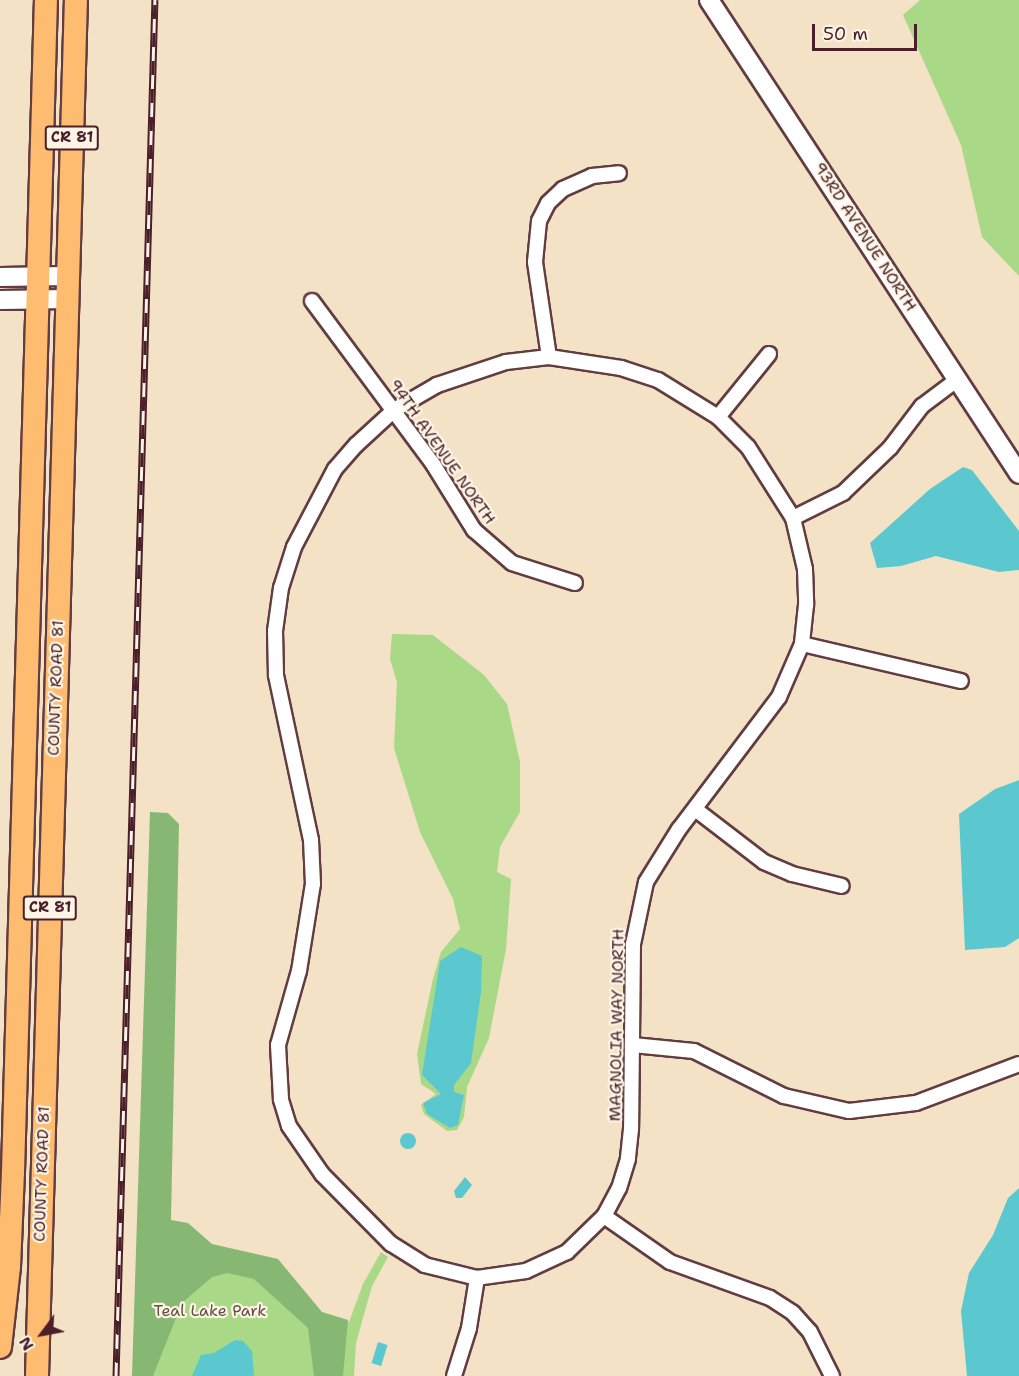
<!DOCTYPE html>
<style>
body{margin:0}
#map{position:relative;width:1019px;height:1376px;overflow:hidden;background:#f3e2c5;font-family:"Shantell Sans",sans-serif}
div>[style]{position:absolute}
.green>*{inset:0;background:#a9d886}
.forest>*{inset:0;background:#86b873}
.water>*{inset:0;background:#5ac8ce;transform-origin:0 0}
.round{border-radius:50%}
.roads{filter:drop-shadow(2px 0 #633c42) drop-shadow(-2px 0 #633c42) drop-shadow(0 2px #633c42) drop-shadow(0 -2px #633c42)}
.minor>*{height:14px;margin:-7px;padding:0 7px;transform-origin:7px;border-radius:7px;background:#fff}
.tertiary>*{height:18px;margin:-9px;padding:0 9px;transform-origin:9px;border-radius:9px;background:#fff}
.trunk>*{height:22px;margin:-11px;padding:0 11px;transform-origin:11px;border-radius:11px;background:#febc70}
.rail>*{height:7px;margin-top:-3.5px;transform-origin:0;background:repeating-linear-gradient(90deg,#fcf5e5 0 14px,#4a1f2b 0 28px);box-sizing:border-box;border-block:2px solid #4a1f2b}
span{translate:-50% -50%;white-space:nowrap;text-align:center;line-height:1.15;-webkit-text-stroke:4.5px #fcf5e5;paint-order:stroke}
.shield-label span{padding:2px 4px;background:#fcf5e5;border:2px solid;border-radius:4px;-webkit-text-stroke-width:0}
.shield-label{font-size:15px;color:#4a1f2b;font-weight:700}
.street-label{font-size:16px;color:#4a1f2b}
.park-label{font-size:16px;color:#624d42}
.north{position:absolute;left:12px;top:1304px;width:60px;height:60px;-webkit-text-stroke:4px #fcf5e5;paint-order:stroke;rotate:238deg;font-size:16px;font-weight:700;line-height:24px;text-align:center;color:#4a1f2b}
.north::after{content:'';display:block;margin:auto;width:21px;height:27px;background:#4a1f2b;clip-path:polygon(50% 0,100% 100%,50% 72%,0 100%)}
.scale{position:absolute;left:812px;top:24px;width:105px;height:27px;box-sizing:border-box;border:3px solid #4a1f2b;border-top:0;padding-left:8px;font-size:18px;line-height:21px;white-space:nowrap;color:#4a1f2b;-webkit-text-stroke:4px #fcf5e5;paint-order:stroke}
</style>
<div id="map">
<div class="green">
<i style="clip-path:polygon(920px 0,1019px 0,1019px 276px,982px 237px,961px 145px,903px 15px)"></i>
<i style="clip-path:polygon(392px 634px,433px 635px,484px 675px,507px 704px,520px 762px,520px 812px,500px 847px,497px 872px,511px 879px,506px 949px,489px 1038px,467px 1087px,464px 1117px,457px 1130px,447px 1131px,424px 1114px,421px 1105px,436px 1094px,421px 1084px,417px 1054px,433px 979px,441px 952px,460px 929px,453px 899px,420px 832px,394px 748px,397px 682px,390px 659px)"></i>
<i style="clip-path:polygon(148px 1233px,275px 1260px,320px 1313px,349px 1322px,363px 1284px,381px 1252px,388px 1257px,372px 1286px,356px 1343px,354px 1376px,144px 1376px)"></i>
</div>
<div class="forest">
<i style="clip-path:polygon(150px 812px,168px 813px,179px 824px,171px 1220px,188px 1223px,212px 1244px,278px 1259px,322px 1312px,348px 1320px,343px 1376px,314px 1376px,308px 1328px,254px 1279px,227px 1273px,212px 1277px,182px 1303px,153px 1376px,132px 1376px)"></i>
</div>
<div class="water">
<i style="clip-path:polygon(963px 467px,972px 470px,1019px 531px,1019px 570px,999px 572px,936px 556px,901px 566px,877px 568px,870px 543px,930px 489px)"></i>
<i style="clip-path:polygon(1019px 780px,1019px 938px,1005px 947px,965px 950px,959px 814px,995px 789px)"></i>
<i style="clip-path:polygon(461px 947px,482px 956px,481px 992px,471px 1063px,454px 1085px,454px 1092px,464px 1095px,458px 1125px,450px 1128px,427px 1114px,423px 1103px,441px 1094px,422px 1075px,440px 961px)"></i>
<i class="round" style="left:400px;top:1133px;width:16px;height:16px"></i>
<i style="clip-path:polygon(465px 1177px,472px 1185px,462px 1198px,456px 1198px,454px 1191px)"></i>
<i style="clip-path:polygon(1019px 1188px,1019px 1376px,967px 1376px,961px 1311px,969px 1273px,993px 1235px,1008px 1198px)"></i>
<i style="clip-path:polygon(235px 1340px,243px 1341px,252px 1351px,254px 1376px,192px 1376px,201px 1355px,214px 1353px)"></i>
<i style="left:378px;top:1342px;width:10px;height:22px;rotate:17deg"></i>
</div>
<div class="roads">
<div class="minor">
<i style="left:312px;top:301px;width:203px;rotate:53.4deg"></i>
<i style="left:433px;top:464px;width:78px;rotate:58.2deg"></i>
<i style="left:474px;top:530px;width:50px;rotate:41deg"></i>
<i style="left:512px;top:563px;width:66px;rotate:17.6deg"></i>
<i style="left:549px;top:357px;width:73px;rotate:8.7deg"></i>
<i style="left:621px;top:368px;width:39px;rotate:18deg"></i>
<i style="left:658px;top:380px;width:70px;rotate:31.7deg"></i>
<i style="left:718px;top:417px;width:42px;rotate:45deg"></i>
<i style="left:748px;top:447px;width:84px;rotate:57.6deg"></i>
<i style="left:793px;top:518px;width:52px;rotate:76.8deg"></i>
<i style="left:805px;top:569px;width:36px;rotate:88deg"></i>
<i style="left:806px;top:605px;width:39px;rotate:96deg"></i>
<i style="left:802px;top:644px;width:58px;rotate:113.5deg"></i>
<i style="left:779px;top:697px;width:166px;rotate:127.1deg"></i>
<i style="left:679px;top:829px;width:62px;rotate:121.9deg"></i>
<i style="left:646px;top:882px;width:63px;rotate:101.8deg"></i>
<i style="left:633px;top:944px;width:185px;rotate:90.6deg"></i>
<i style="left:631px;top:1129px;width:30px;rotate:96deg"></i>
<i style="left:628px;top:1159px;width:30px;rotate:107deg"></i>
<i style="left:619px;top:1188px;width:32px;rotate:118deg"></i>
<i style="left:604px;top:1216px;width:52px;rotate:135.8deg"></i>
<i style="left:567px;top:1252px;width:45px;rotate:155.1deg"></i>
<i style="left:526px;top:1271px;width:49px;rotate:171.9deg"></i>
<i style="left:477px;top:1278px;width:54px;rotate:-166deg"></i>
<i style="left:425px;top:1265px;width:40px;rotate:-148deg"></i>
<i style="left:391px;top:1244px;width:98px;rotate:-134.6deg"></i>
<i style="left:322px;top:1174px;width:58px;rotate:-124.5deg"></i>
<i style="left:289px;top:1126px;width:28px;rotate:-107deg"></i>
<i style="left:281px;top:1099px;width:54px;rotate:-93.2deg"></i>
<i style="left:278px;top:1045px;width:77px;rotate:-74.2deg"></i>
<i style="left:299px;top:971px;width:88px;rotate:-80.9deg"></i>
<i style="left:313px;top:884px;width:44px;rotate:-92.6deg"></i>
<i style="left:311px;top:840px;width:169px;rotate:-102deg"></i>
<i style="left:276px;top:675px;width:44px;rotate:-91.3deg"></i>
<i style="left:275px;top:631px;width:43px;rotate:-82.1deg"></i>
<i style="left:281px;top:588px;width:43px;rotate:-72.4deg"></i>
<i style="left:294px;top:547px;width:88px;rotate:-62.3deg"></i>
<i style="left:335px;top:469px;width:32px;rotate:-49deg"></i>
<i style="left:356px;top:445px;width:52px;rotate:-42.6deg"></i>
<i style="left:394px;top:410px;width:50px;rotate:-30.2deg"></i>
<i style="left:437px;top:385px;width:73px;rotate:-18.4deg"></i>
<i style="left:506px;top:362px;width:43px;rotate:-6.6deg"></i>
<i style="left:549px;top:357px;width:96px;rotate:-98.4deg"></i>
<i style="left:535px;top:262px;width:41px;rotate:-84.4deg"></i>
<i style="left:539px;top:221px;width:20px;rotate:-63deg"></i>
<i style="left:548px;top:203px;width:21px;rotate:-43deg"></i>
<i style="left:563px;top:189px;width:32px;rotate:-24deg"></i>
<i style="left:592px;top:176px;width:27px;rotate:-6deg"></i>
<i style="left:718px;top:417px;width:81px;rotate:-51deg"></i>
<i style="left:793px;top:518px;width:56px;rotate:-26.6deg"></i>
<i style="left:843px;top:493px;width:65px;rotate:-43.8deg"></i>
<i style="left:890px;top:448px;width:53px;rotate:-52.7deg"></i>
<i style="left:922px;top:406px;width:45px;rotate:-36.9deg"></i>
<i style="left:802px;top:644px;width:163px;rotate:13.1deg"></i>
<i style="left:695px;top:809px;width:87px;rotate:37.5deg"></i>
<i style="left:764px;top:862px;width:30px;rotate:23deg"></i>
<i style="left:792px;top:874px;width:51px;rotate:13.5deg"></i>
<i style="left:633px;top:1045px;width:61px;rotate:5.6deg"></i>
<i style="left:694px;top:1051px;width:101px;rotate:26.6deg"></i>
<i style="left:784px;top:1096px;width:67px;rotate:13deg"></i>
<i style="left:849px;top:1111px;width:67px;rotate:-6.8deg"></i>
<i style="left:916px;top:1103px;width:110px;rotate:-20.7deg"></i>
<i style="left:604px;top:1216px;width:80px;rotate:34.9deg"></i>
<i style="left:670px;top:1262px;width:106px;rotate:19.8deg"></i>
<i style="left:770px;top:1298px;width:27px;rotate:33deg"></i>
<i style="left:793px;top:1313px;width:25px;rotate:48deg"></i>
<i style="left:810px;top:1332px;width:49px;rotate:63.4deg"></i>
<i style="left:454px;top:1376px;width:50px;rotate:-72.6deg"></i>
<i style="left:469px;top:1328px;width:51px;rotate:-80.9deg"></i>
</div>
<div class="tertiary">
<i style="left:709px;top:0;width:566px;rotate:56.81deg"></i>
<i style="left:0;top:277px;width:68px;rotate:-0.8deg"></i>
<i style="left:0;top:300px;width:68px;rotate:-0.8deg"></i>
</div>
<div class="trunk">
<i style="left:0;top:1347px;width:81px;rotate:-83.6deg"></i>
<i style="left:9px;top:1267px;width:95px;rotate:-87.6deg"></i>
<i style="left:13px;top:1172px;width:1172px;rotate:-88.39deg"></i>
<i style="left:37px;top:1376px;width:1377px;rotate:-88.38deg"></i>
</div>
</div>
<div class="rail">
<i style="left:116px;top:1376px;width:1377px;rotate:-88.38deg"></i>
</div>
<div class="shield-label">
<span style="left:72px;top:138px">CR 81</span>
<span style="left:50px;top:908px">CR 81</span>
</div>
<div class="street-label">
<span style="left:865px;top:237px;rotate:57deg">93RD AVENUE NORTH</span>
<span style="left:442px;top:452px;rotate:55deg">94TH AVENUE NORTH</span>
<span style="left:56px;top:688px;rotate:-88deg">COUNTY ROAD 81</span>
<span style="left:617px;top:1025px;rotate:-89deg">MAGNOLIA WAY NORTH</span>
<span style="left:42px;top:1174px;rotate:-88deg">COUNTY ROAD 81</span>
</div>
<div class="park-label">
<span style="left:210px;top:1311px">Teal Lake Park</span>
</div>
<div class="north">N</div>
<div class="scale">50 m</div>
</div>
